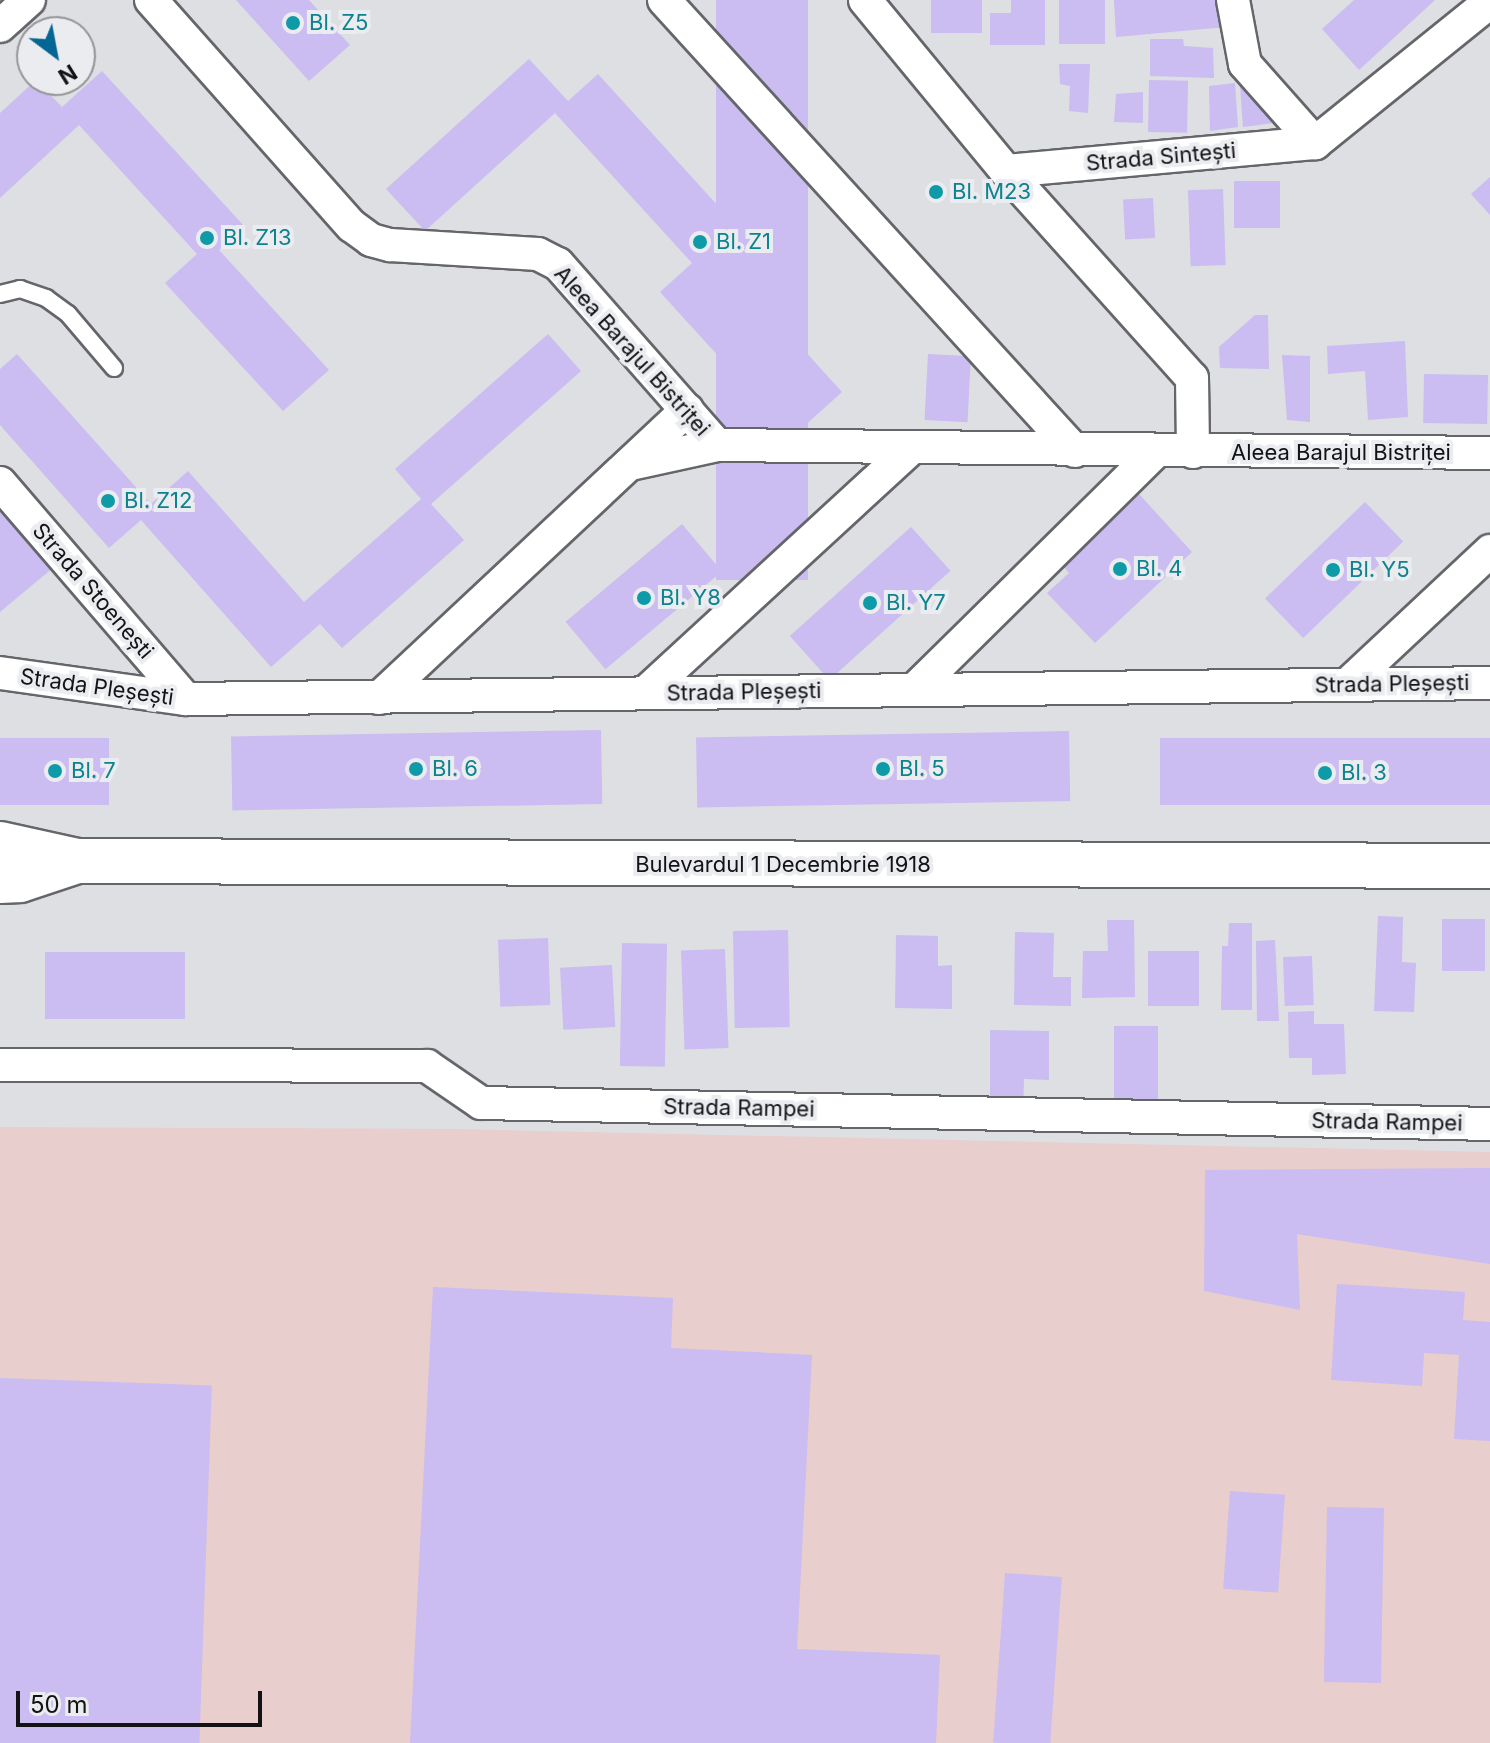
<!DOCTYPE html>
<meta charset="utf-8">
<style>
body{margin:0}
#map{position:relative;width:1490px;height:1743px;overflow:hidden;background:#dddfe3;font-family:Inter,sans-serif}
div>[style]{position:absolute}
.industrial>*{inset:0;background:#e8cecc}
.building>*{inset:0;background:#cbbcf1;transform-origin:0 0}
.roads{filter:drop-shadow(2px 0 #65666a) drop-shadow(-2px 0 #65666a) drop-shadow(0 2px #65666a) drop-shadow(0 -2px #65666a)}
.lane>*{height:16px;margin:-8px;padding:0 8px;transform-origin:8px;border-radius:8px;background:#fff}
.street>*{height:32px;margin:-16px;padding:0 16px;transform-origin:16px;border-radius:16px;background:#fff}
.secondary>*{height:44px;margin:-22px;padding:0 22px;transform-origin:22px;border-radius:22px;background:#fff}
.dots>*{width:22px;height:22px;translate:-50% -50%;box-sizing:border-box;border:4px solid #ebecf0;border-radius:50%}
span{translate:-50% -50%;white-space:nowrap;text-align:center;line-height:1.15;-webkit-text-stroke:8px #ebecf0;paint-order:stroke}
.culture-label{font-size:22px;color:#0d838f}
.left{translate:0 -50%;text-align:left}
.street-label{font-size:22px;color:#131315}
.north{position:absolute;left:16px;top:16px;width:80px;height:80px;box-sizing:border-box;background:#ebecf0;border:2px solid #959598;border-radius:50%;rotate:148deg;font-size:22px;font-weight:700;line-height:32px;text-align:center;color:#131315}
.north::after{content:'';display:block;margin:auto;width:28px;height:36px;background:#046695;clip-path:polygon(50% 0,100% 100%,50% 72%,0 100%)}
.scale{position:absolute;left:16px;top:1691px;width:246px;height:36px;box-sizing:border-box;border:4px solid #131315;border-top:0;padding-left:10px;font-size:24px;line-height:28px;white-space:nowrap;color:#131315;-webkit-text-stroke:6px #ebecf0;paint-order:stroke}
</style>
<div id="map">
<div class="industrial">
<i style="clip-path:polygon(0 1127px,453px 1129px,1490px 1152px,1490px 1743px,0 1743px)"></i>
</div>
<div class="building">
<i style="clip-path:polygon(236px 0,309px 0,350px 45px,309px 81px)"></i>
<i style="left:716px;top:0;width:92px;height:580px"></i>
<i style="left:931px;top:0;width:51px;height:33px"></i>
<i style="clip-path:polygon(1011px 0,1045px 0,1045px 45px,990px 45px,990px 13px,1011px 13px)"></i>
<i style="left:1059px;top:0;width:46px;height:44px"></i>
<i style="clip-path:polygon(1114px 0,1224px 0,1226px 27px,1116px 37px)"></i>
<i style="clip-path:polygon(1354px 0,1435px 0,1359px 70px,1322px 29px)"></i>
<i style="clip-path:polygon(1150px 39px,1183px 39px,1184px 46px,1213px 48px,1214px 78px,1150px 76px)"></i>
<i style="clip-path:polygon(529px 59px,568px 101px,598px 74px,740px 230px,715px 252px,842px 392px,792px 437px,660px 292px,692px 263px,555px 113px,425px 231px,386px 189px)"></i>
<i style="clip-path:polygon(1059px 64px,1090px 64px,1088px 113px,1069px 111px,1070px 86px,1060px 84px)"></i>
<i style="clip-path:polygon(102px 71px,245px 227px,219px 250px,329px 370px,283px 411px,165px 283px,197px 254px,79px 125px,0 198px,0 113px,36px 80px,62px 107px)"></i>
<i style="left:1149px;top:80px;width:39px;height:52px;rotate:1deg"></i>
<i style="clip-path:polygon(1235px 83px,1238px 127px,1210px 131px,1209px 86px)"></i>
<i style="clip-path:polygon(1254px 85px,1274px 123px,1243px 127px,1240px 86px)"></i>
<i style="clip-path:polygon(1143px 92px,1143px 123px,1114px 122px,1116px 94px)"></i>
<i style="clip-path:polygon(1490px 177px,1490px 215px,1471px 194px)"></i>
<i style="left:1280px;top:181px;width:47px;height:46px;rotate:90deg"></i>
<i style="left:1223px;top:189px;width:76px;height:35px;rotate:88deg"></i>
<i style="left:1153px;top:198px;width:40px;height:30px;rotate:87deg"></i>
<i style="clip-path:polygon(1255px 315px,1268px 315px,1269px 369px,1220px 368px,1219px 347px)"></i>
<i style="clip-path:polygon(548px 334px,581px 371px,431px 504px,464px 540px,342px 648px,320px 624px,271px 667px,141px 520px,109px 548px,0 425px,0 369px,17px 354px,151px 504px,188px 471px,304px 602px,421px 499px,395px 469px)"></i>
<i style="clip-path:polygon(1405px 341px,1408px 417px,1368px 420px,1365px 371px,1328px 374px,1327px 346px)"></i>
<i style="left:928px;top:354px;width:43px;height:66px;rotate:3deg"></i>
<i style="clip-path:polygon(1282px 355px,1310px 356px,1310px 422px,1287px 420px)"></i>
<i style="left:1424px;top:374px;width:64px;height:49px;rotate:1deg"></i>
<i style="clip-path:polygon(1139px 494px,1192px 552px,1095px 643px,1047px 593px,1069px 573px,1063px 566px)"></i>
<i style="left:1365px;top:502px;width:55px;height:139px;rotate:46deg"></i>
<i style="clip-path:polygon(0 503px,54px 567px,0 612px)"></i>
<i style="left:682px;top:524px;width:62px;height:152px;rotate:50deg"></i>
<i style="left:911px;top:527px;width:59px;height:163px;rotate:48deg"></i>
<i style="left:601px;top:730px;width:74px;height:370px;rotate:89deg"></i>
<i style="left:1069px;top:731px;width:70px;height:373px;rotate:89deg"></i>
<i style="left:0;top:738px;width:109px;height:67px"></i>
<i style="left:1160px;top:738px;width:330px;height:67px"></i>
<i style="clip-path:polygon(1378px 916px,1403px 917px,1402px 962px,1416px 963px,1414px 1012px,1374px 1011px)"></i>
<i style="left:1442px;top:919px;width:43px;height:52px"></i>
<i style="clip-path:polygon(1107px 920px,1134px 920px,1135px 997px,1082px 998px,1083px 951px,1108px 951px)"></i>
<i style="clip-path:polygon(1229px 923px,1252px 923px,1252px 1010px,1221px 1010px,1222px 946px,1228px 946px)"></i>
<i style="left:788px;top:930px;width:97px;height:55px;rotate:89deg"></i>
<i style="clip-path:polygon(1015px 932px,1054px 933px,1053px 977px,1071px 977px,1071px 1006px,1014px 1005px)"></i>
<i style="clip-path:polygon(896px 935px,938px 936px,938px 966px,952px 965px,952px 1009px,895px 1008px)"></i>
<i style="left:548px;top:938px;width:67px;height:50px;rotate:88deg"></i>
<i style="clip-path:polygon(1275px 940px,1279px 1021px,1257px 1021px,1256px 941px)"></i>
<i style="left:622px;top:943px;width:45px;height:123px;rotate:1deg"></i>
<i style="left:725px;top:949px;width:99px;height:44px;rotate:88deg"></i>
<i style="left:1148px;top:951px;width:51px;height:55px"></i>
<i style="left:45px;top:952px;width:140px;height:67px"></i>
<i style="left:1312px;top:956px;width:49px;height:29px;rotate:88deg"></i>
<i style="left:612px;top:965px;width:62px;height:52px;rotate:87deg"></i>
<i style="clip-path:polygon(1314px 1011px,1314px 1024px,1344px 1024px,1346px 1074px,1312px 1075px,1312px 1058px,1289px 1058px,1288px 1012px)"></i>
<i style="left:1114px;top:1026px;width:44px;height:75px"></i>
<i style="clip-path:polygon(990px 1030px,1049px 1031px,1049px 1080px,1024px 1079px,1023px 1113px,990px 1113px)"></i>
<i style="clip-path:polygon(1490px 1168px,1490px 1264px,1297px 1234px,1300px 1310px,1204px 1291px,1205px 1170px)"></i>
<i style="clip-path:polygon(1337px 1284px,1465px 1292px,1463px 1320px,1490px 1322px,1490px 1441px,1454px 1439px,1459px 1355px,1424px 1353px,1422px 1386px,1331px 1380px)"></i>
<i style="clip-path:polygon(433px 1287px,673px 1298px,671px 1348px,812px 1355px,797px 1649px,940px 1655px,936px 1743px,410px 1743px)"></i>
<i style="left:0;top:1378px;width:212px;height:365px;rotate:2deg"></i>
<i style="left:1230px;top:1491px;width:55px;height:98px;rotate:4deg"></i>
<i style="left:1327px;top:1507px;width:57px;height:175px;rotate:1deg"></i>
<i style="left:1005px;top:1573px;width:57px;height:170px;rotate:4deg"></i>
</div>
<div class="roads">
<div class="lane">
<i style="left:0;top:294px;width:21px;rotate:-14deg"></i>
<i style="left:20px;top:289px;width:28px;rotate:19deg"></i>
<i style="left:46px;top:298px;width:27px;rotate:36deg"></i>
<i style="left:68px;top:314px;width:71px;rotate:49.6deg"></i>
</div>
<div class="street">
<i style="left:151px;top:0;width:302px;rotate:48.4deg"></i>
<i style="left:352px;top:226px;width:24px;rotate:36deg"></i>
<i style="left:371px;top:240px;width:20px;rotate:15deg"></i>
<i style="left:390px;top:245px;width:148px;rotate:3.5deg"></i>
<i style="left:538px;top:254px;width:22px;rotate:27deg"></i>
<i style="left:558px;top:264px;width:241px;rotate:48.7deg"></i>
<i style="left:664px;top:0;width:610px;rotate:47.66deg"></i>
<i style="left:865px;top:0;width:222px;rotate:50.5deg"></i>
<i style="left:1006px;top:171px;width:278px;rotate:48.1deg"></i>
<i style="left:1192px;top:378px;width:74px;rotate:89.2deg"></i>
<i style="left:1233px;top:0;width:65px;rotate:79.4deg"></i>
<i style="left:1245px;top:64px;width:106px;rotate:48.5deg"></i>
<i style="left:0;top:26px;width:39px;rotate:-42deg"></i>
<i style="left:1315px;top:143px;width:225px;rotate:-38.9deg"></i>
<i style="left:1006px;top:171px;width:310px;rotate:-5.2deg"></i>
<i style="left:630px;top:464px;width:89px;rotate:-12.3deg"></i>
<i style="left:717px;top:445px;width:773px;rotate:0.59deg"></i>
<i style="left:0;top:483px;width:285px;rotate:49.3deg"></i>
<i style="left:0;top:673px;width:188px;rotate:8deg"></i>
<i style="left:186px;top:699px;width:1304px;rotate:-0.7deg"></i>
<i style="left:1348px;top:684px;width:195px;rotate:-43.1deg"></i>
<i style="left:914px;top:690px;width:339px;rotate:-44.6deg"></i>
<i style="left:645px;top:693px;width:362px;rotate:-42.6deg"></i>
<i style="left:379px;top:698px;width:422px;rotate:-43.1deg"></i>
<i style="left:0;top:1065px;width:427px;rotate:0.1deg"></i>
<i style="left:427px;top:1066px;width:65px;rotate:34.4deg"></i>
<i style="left:481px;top:1103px;width:1009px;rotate:1.19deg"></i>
</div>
<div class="secondary">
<i style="left:0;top:844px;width:79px;rotate:12.4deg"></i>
<i style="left:77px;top:861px;width:1413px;rotate:0.2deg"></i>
<i style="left:0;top:881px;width:20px;rotate:-3deg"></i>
<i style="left:20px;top:880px;width:60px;rotate:-18.4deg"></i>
</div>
</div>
<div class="dots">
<i style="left:293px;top:23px;background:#0f9aa8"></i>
<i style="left:936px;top:192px;background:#0f9aa8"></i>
<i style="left:207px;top:238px;background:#0f9aa8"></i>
<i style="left:700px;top:242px;background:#0f9aa8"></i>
<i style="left:108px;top:501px;background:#0f9aa8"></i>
<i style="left:1120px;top:569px;background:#0f9aa8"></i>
<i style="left:1333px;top:570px;background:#0f9aa8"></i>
<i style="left:644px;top:598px;background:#0f9aa8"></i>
<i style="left:870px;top:603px;background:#0f9aa8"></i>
<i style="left:416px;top:769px;background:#0f9aa8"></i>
<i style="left:883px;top:769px;background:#0f9aa8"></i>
<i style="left:55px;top:771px;background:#0f9aa8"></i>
<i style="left:1325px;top:773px;background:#0f9aa8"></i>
</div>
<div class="culture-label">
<span class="left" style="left:309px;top:23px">Bl. Z5</span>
<span class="left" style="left:952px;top:192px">Bl. M23</span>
<span class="left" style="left:223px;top:238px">Bl. Z13</span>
<span class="left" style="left:716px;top:242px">Bl. Z1</span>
<span class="left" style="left:124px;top:501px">Bl. Z12</span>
<span class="left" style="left:1136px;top:569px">Bl. 4</span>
<span class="left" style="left:1349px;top:570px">Bl. Y5</span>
<span class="left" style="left:660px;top:598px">Bl. Y8</span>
<span class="left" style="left:886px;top:603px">Bl. Y7</span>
<span class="left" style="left:432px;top:769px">Bl. 6</span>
<span class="left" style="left:899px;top:769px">Bl. 5</span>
<span class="left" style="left:71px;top:771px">Bl. 7</span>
<span class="left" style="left:1341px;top:773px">Bl. 3</span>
</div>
<div class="street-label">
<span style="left:1161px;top:157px;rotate:-5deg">Strada Sintești</span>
<span style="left:632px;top:351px;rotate:48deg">Aleea Barajul Bistriței</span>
<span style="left:1341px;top:453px">Aleea Barajul Bistriței</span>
<span style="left:93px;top:591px;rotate:49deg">Strada Stoenești</span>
<span style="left:1392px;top:684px;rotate:-1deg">Strada Pleșești</span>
<span style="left:97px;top:687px;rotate:8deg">Strada Pleșești</span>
<span style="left:744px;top:692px;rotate:-1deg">Strada Pleșești</span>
<span style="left:783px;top:865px">Bulevardul 1 Decembrie 1918</span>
<span style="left:739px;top:1108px;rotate:1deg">Strada Rampei</span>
<span style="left:1387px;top:1122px;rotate:1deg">Strada Rampei</span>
</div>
<div class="north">N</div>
<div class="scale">50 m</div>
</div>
